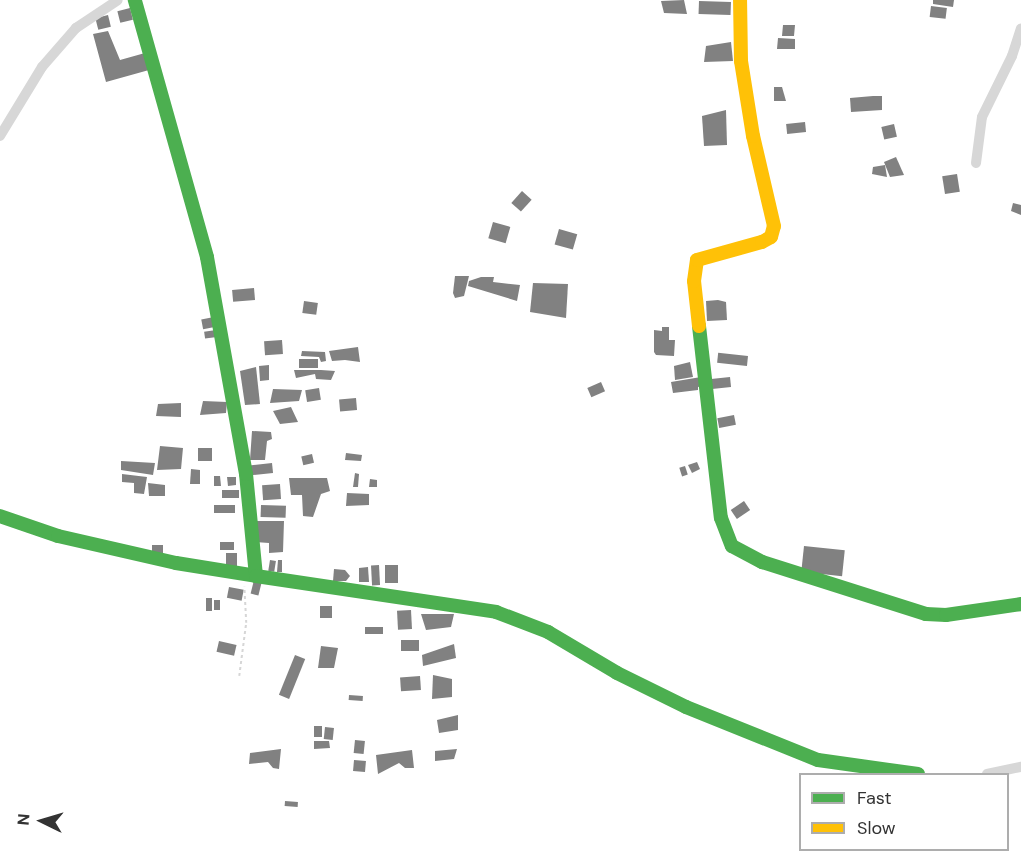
<!DOCTYPE html>
<style>
body{margin:0}
#map{position:relative;width:1021px;height:863px;overflow:hidden;background:#fff;font-family:"DM Sans",sans-serif}
div>[style]{position:absolute}
.building>*{inset:0;background:#818181;transform-origin:0 0}
.path>*{height:1.5px;margin-top:-0.75px;transform-origin:0;background:repeating-linear-gradient(90deg,#d6d6d6 0 3px,transparent 0 6px)}
.street>*{height:10px;margin:-5px;padding:0 5px;transform-origin:5px;border-radius:5px;background:#d7d7d7}
.fast>*{height:14px;margin:-7px;padding:0 7px;transform-origin:7px;border-radius:7px;background:#4caf50}
.slow>*{height:14px;margin:-7px;padding:0 7px;transform-origin:7px;border-radius:7px;background:#ffc107}
span{translate:-50% -50%;white-space:nowrap;text-align:center;line-height:1.15;-webkit-text-stroke:6px #fff;paint-order:stroke}
.legend{position:absolute;left:799px;top:773px;width:210px;height:78px;box-sizing:border-box;background:#fff;border:2px solid #adadad;margin:0;padding:8px 10px;list-style:none;font-size:18px;color:#333}
.legend li{display:flex;align-items:center;gap:12px;height:30px}
.legend b{width:30px;border:2px solid #adadad}
.north{position:absolute;left:12px;top:791px;width:60px;height:60px;-webkit-text-stroke:4px #fff;paint-order:stroke;rotate:275deg;font-size:16px;font-weight:700;line-height:24px;text-align:center;color:#333}
.north::after{content:'';display:block;margin:auto;width:21px;height:27px;background:#333;clip-path:polygon(50% 0,100% 100%,50% 72%,0 100%)}
</style>
<div id="map">
<div class="building">
<i style="clip-path:polygon(684px 0,687px 14px,664px 13px,661px 1px)"></i>
<i style="clip-path:polygon(933px 0,954px 0,953px 7px,933px 4px)"></i>
<i style="left:699px;top:1px;width:32px;height:13px;rotate:2deg"></i>
<i style="left:931px;top:6px;width:16px;height:11px;rotate:7deg"></i>
<i style="left:130px;top:8px;width:12px;height:13px;rotate:76deg"></i>
<i style="left:108px;top:15px;width:12px;height:13px;rotate:76deg"></i>
<i style="clip-path:polygon(783px 25px,795px 25px,794px 36px,782px 36px)"></i>
<i style="clip-path:polygon(108px 31px,120px 60px,145px 53px,149px 70px,106px 82px,93px 34px)"></i>
<i style="clip-path:polygon(778px 38px,795px 39px,795px 49px,777px 49px)"></i>
<i style="clip-path:polygon(731px 42px,733px 61px,704px 62px,706px 46px)"></i>
<i style="clip-path:polygon(774px 87px,782px 87px,786px 101px,774px 101px)"></i>
<i style="clip-path:polygon(873px 96px,882px 96px,882px 110px,851px 112px,850px 98px)"></i>
<i style="clip-path:polygon(726px 110px,727px 145px,704px 146px,702px 116px)"></i>
<i style="left:805px;top:122px;width:10px;height:19px;rotate:84deg"></i>
<i style="left:894px;top:124px;width:13px;height:13px;rotate:77deg"></i>
<i style="clip-path:polygon(896px 157px,904px 175px,890px 177px,884px 162px)"></i>
<i style="clip-path:polygon(885px 165px,887px 177px,872px 174px,873px 167px)"></i>
<i style="left:957px;top:174px;width:18px;height:15px;rotate:81deg"></i>
<i style="left:522px;top:191px;width:13px;height:16px;rotate:42deg"></i>
<i style="clip-path:polygon(1013px 203px,1021px 205px,1021px 215px,1011px 211px)"></i>
<i style="left:493px;top:222px;width:18px;height:17px;rotate:16deg"></i>
<i style="left:559px;top:229px;width:19px;height:16px;rotate:16deg"></i>
<i style="clip-path:polygon(455px 276px,469px 276px,464px 296px,455px 298px,453px 293px)"></i>
<i style="clip-path:polygon(481px 277px,494px 277px,493px 282px,520px 285px,517px 301px,468px 286px,469px 281px)"></i>
<i style="clip-path:polygon(533px 283px,568px 284px,566px 318px,530px 312px)"></i>
<i style="left:254px;top:288px;width:12px;height:22px;rotate:85deg"></i>
<i style="clip-path:polygon(718px 300px,726px 302px,727px 320px,707px 321px,706px 301px)"></i>
<i style="left:304px;top:301px;width:14px;height:12px;rotate:8deg"></i>
<i style="left:214px;top:317px;width:10px;height:13px;rotate:79deg"></i>
<i style="clip-path:polygon(662px 327px,669px 327px,669px 340px,675px 340px,674px 356px,656px 355px,654px 352px,654px 330px,662px 331px)"></i>
<i style="left:216px;top:330px;width:7px;height:12px;rotate:82deg"></i>
<i style="left:282px;top:340px;width:14px;height:18px;rotate:86deg"></i>
<i style="clip-path:polygon(358px 347px,360px 362px,345px 360px,332px 361px,329px 351px)"></i>
<i style="clip-path:polygon(302px 351px,325px 352px,326px 361px,321px 362px,319px 357px,301px 356px)"></i>
<i style="left:748px;top:356px;width:10px;height:30px;rotate:96deg"></i>
<i style="left:318px;top:359px;width:9px;height:19px;rotate:90deg"></i>
<i style="clip-path:polygon(690px 362px,693px 377px,675px 380px,674px 366px)"></i>
<i style="clip-path:polygon(269px 365px,269px 380px,260px 381px,259px 366px)"></i>
<i style="clip-path:polygon(256px 367px,260px 404px,245px 405px,240px 371px)"></i>
<i style="clip-path:polygon(294px 370px,321px 370px,335px 371px,331px 380px,316px 379px,315px 374px,296px 378px)"></i>
<i style="clip-path:polygon(701px 377px,702px 386px,698px 387px,698px 390px,673px 393px,671px 382px)"></i>
<i style="left:730px;top:377px;width:10px;height:19px;rotate:84deg"></i>
<i style="left:601px;top:382px;width:10px;height:15px;rotate:66deg"></i>
<i style="left:319px;top:388px;width:12px;height:14px;rotate:81deg"></i>
<i style="clip-path:polygon(273px 389px,302px 390px,299px 401px,270px 403px)"></i>
<i style="left:356px;top:398px;width:12px;height:17px;rotate:85deg"></i>
<i style="clip-path:polygon(203px 401px,227px 402px,226px 413px,200px 415px)"></i>
<i style="clip-path:polygon(181px 403px,181px 417px,156px 416px,158px 404px)"></i>
<i style="clip-path:polygon(291px 407px,298px 422px,280px 424px,273px 411px)"></i>
<i style="left:734px;top:415px;width:10px;height:17px;rotate:79deg"></i>
<i style="clip-path:polygon(252px 431px,271px 432px,272px 439px,267px 441px,265px 460px,250px 460px)"></i>
<i style="clip-path:polygon(160px 446px,183px 448px,181px 469px,157px 470px)"></i>
<i style="left:198px;top:448px;width:14px;height:13px"></i>
<i style="clip-path:polygon(346px 453px,362px 455px,361px 461px,345px 460px)"></i>
<i style="left:312px;top:454px;width:9px;height:11px;rotate:77deg"></i>
<i style="clip-path:polygon(121px 461px,155px 463px,153px 475px,121px 470px)"></i>
<i style="clip-path:polygon(697px 462px,700px 469px,692px 473px,688px 465px)"></i>
<i style="left:272px;top:463px;width:10px;height:23px;rotate:84deg"></i>
<i style="left:685px;top:466px;width:9px;height:6px;rotate:72deg"></i>
<i style="clip-path:polygon(191px 469px,200px 470px,200px 484px,190px 484px)"></i>
<i style="clip-path:polygon(355px 473px,359px 474px,358px 487px,353px 487px)"></i>
<i style="clip-path:polygon(122px 474px,147px 477px,144px 494px,134px 493px,134px 483px,122px 482px)"></i>
<i style="clip-path:polygon(214px 476px,220px 476px,221px 486px,214px 486px)"></i>
<i style="clip-path:polygon(227px 477px,236px 477px,236px 485px,228px 486px)"></i>
<i style="clip-path:polygon(289px 478px,327px 478px,330px 491px,321px 494px,313px 517px,303px 516px,302px 495px,291px 495px)"></i>
<i style="clip-path:polygon(370px 479px,377px 480px,377px 487px,369px 487px)"></i>
<i style="clip-path:polygon(148px 483px,165px 485px,165px 496px,149px 496px)"></i>
<i style="left:280px;top:484px;width:15px;height:18px;rotate:86deg"></i>
<i style="left:239px;top:490px;width:8px;height:17px;rotate:90deg"></i>
<i style="clip-path:polygon(347px 493px,369px 494px,369px 505px,346px 506px)"></i>
<i style="left:744px;top:501px;width:11px;height:16px;rotate:56deg"></i>
<i style="left:235px;top:505px;width:8px;height:21px;rotate:90deg"></i>
<i style="left:261px;top:505px;width:25px;height:12px;rotate:2deg"></i>
<i style="clip-path:polygon(254px 521px,284px 521px,283px 552px,269px 553px,269px 543px,255px 542px)"></i>
<i style="left:220px;top:542px;width:14px;height:8px"></i>
<i style="left:152px;top:545px;width:11px;height:10px"></i>
<i style="left:804px;top:546px;width:41px;height:26px;rotate:6deg"></i>
<i style="left:226px;top:553px;width:11px;height:13px"></i>
<i style="left:270px;top:560px;width:6px;height:11px;rotate:9deg"></i>
<i style="clip-path:polygon(278px 560px,282px 560px,282px 572px,277px 572px)"></i>
<i style="left:379px;top:565px;width:20px;height:8px;rotate:87deg"></i>
<i style="left:385px;top:565px;width:13px;height:18px"></i>
<i style="clip-path:polygon(368px 567px,369px 582px,359px 582px,359px 568px)"></i>
<i style="clip-path:polygon(334px 569px,345px 570px,350px 576px,346px 581px,333px 581px)"></i>
<i style="left:254px;top:580px;width:8px;height:14px;rotate:14deg"></i>
<i style="left:229px;top:587px;width:15px;height:11px;rotate:11deg"></i>
<i style="left:206px;top:598px;width:6px;height:13px"></i>
<i style="left:214px;top:600px;width:6px;height:10px"></i>
<i style="left:320px;top:606px;width:12px;height:12px"></i>
<i style="left:411px;top:610px;width:19px;height:14px;rotate:87deg"></i>
<i style="clip-path:polygon(421px 614px,454px 614px,451px 627px,426px 630px)"></i>
<i style="left:383px;top:627px;width:7px;height:18px;rotate:90deg"></i>
<i style="left:419px;top:640px;width:11px;height:18px;rotate:90deg"></i>
<i style="left:219px;top:641px;width:18px;height:11px;rotate:13deg"></i>
<i style="clip-path:polygon(454px 644px,456px 658px,423px 666px,422px 655px)"></i>
<i style="clip-path:polygon(321px 646px,338px 648px,334px 668px,318px 668px)"></i>
<i style="left:295px;top:655px;width:11px;height:43px;rotate:22deg"></i>
<i style="clip-path:polygon(433px 675px,452px 679px,452px 697px,432px 699px)"></i>
<i style="left:420px;top:676px;width:14px;height:20px;rotate:86deg"></i>
<i style="left:349px;top:695px;width:14px;height:5px;rotate:4deg"></i>
<i style="clip-path:polygon(458px 715px,458px 730px,439px 733px,437px 720px)"></i>
<i style="left:314px;top:726px;width:8px;height:11px"></i>
<i style="left:325px;top:727px;width:9px;height:12px;rotate:6deg"></i>
<i style="left:355px;top:740px;width:10px;height:13px;rotate:6deg"></i>
<i style="clip-path:polygon(314px 741px,329px 741px,330px 748px,314px 749px)"></i>
<i style="clip-path:polygon(281px 749px,279px 769px,273px 768px,268px 762px,249px 764px,250px 753px)"></i>
<i style="clip-path:polygon(457px 749px,454px 759px,435px 761px,435px 751px)"></i>
<i style="clip-path:polygon(412px 750px,414px 768px,405px 768px,399px 763px,378px 774px,376px 755px)"></i>
<i style="left:354px;top:760px;width:12px;height:11px;rotate:5deg"></i>
<i style="left:285px;top:801px;width:13px;height:5px;rotate:4deg"></i>
</div>
<div class="path">
<i style="left:239px;top:676px;width:53px;rotate:-82.5deg"></i>
<i style="left:246px;top:623px;width:36px;rotate:-93deg"></i>
</div>
<div class="street">
<i style="left:0;top:136px;width:81px;rotate:-58.7deg"></i>
<i style="left:42px;top:67px;width:52px;rotate:-48.9deg"></i>
<i style="left:76px;top:28px;width:50px;rotate:-33.7deg"></i>
<i style="left:976px;top:163px;width:46px;rotate:-82.6deg"></i>
<i style="left:982px;top:117px;width:68px;rotate:-63.8deg"></i>
<i style="left:1012px;top:56px;width:29px;rotate:-72deg"></i>
<i style="left:987px;top:774px;width:35px;rotate:-12deg"></i>
</div>
<div class="fast">
<i style="left:699px;top:326px;width:193px;rotate:83.5deg"></i>
<i style="left:721px;top:518px;width:30px;rotate:69deg"></i>
<i style="left:732px;top:546px;width:34px;rotate:28deg"></i>
<i style="left:762px;top:562px;width:172px;rotate:17.6deg"></i>
<i style="left:926px;top:614px;width:20px;rotate:3deg"></i>
<i style="left:946px;top:615px;width:76px;rotate:-8.3deg"></i>
<i style="left:0;top:516px;width:61px;rotate:19deg"></i>
<i style="left:58px;top:536px;width:121px;rotate:12.9deg"></i>
<i style="left:176px;top:563px;width:81px;rotate:9.2deg"></i>
<i style="left:256px;top:576px;width:102px;rotate:-95.6deg"></i>
<i style="left:246px;top:474px;width:220px;rotate:-100.2deg"></i>
<i style="left:207px;top:257px;width:267px;rotate:-105.7deg"></i>
<i style="left:256px;top:576px;width:243px;rotate:8.5deg"></i>
<i style="left:496px;top:612px;width:56px;rotate:21deg"></i>
<i style="left:548px;top:632px;width:80px;rotate:30.7deg"></i>
<i style="left:617px;top:673px;width:77px;rotate:26.2deg"></i>
<i style="left:686px;top:707px;width:142px;rotate:21.9deg"></i>
<i style="left:818px;top:760px;width:101px;rotate:8deg"></i>
</div>
<div class="slow">
<i style="left:699px;top:326px;width:45px;rotate:-96.3deg"></i>
<i style="left:694px;top:281px;width:21px;rotate:-82deg"></i>
<i style="left:697px;top:260px;width:67px;rotate:-15.5deg"></i>
<i style="left:762px;top:242px;width:10px;rotate:-29deg"></i>
<i style="left:771px;top:237px;width:11px;rotate:-75deg"></i>
<i style="left:774px;top:226px;width:92px;rotate:-103.1deg"></i>
<i style="left:753px;top:136px;width:76px;rotate:-99.1deg"></i>
<i style="left:741px;top:61px;width:61px;rotate:-90.9deg"></i>
</div>
<ul class="legend">
<li><b style="height:8px;background:#4caf50"></b>Fast</li>
<li><b style="height:8px;background:#ffc107"></b>Slow</li>
</ul>
<div class="north">N</div>
</div>
